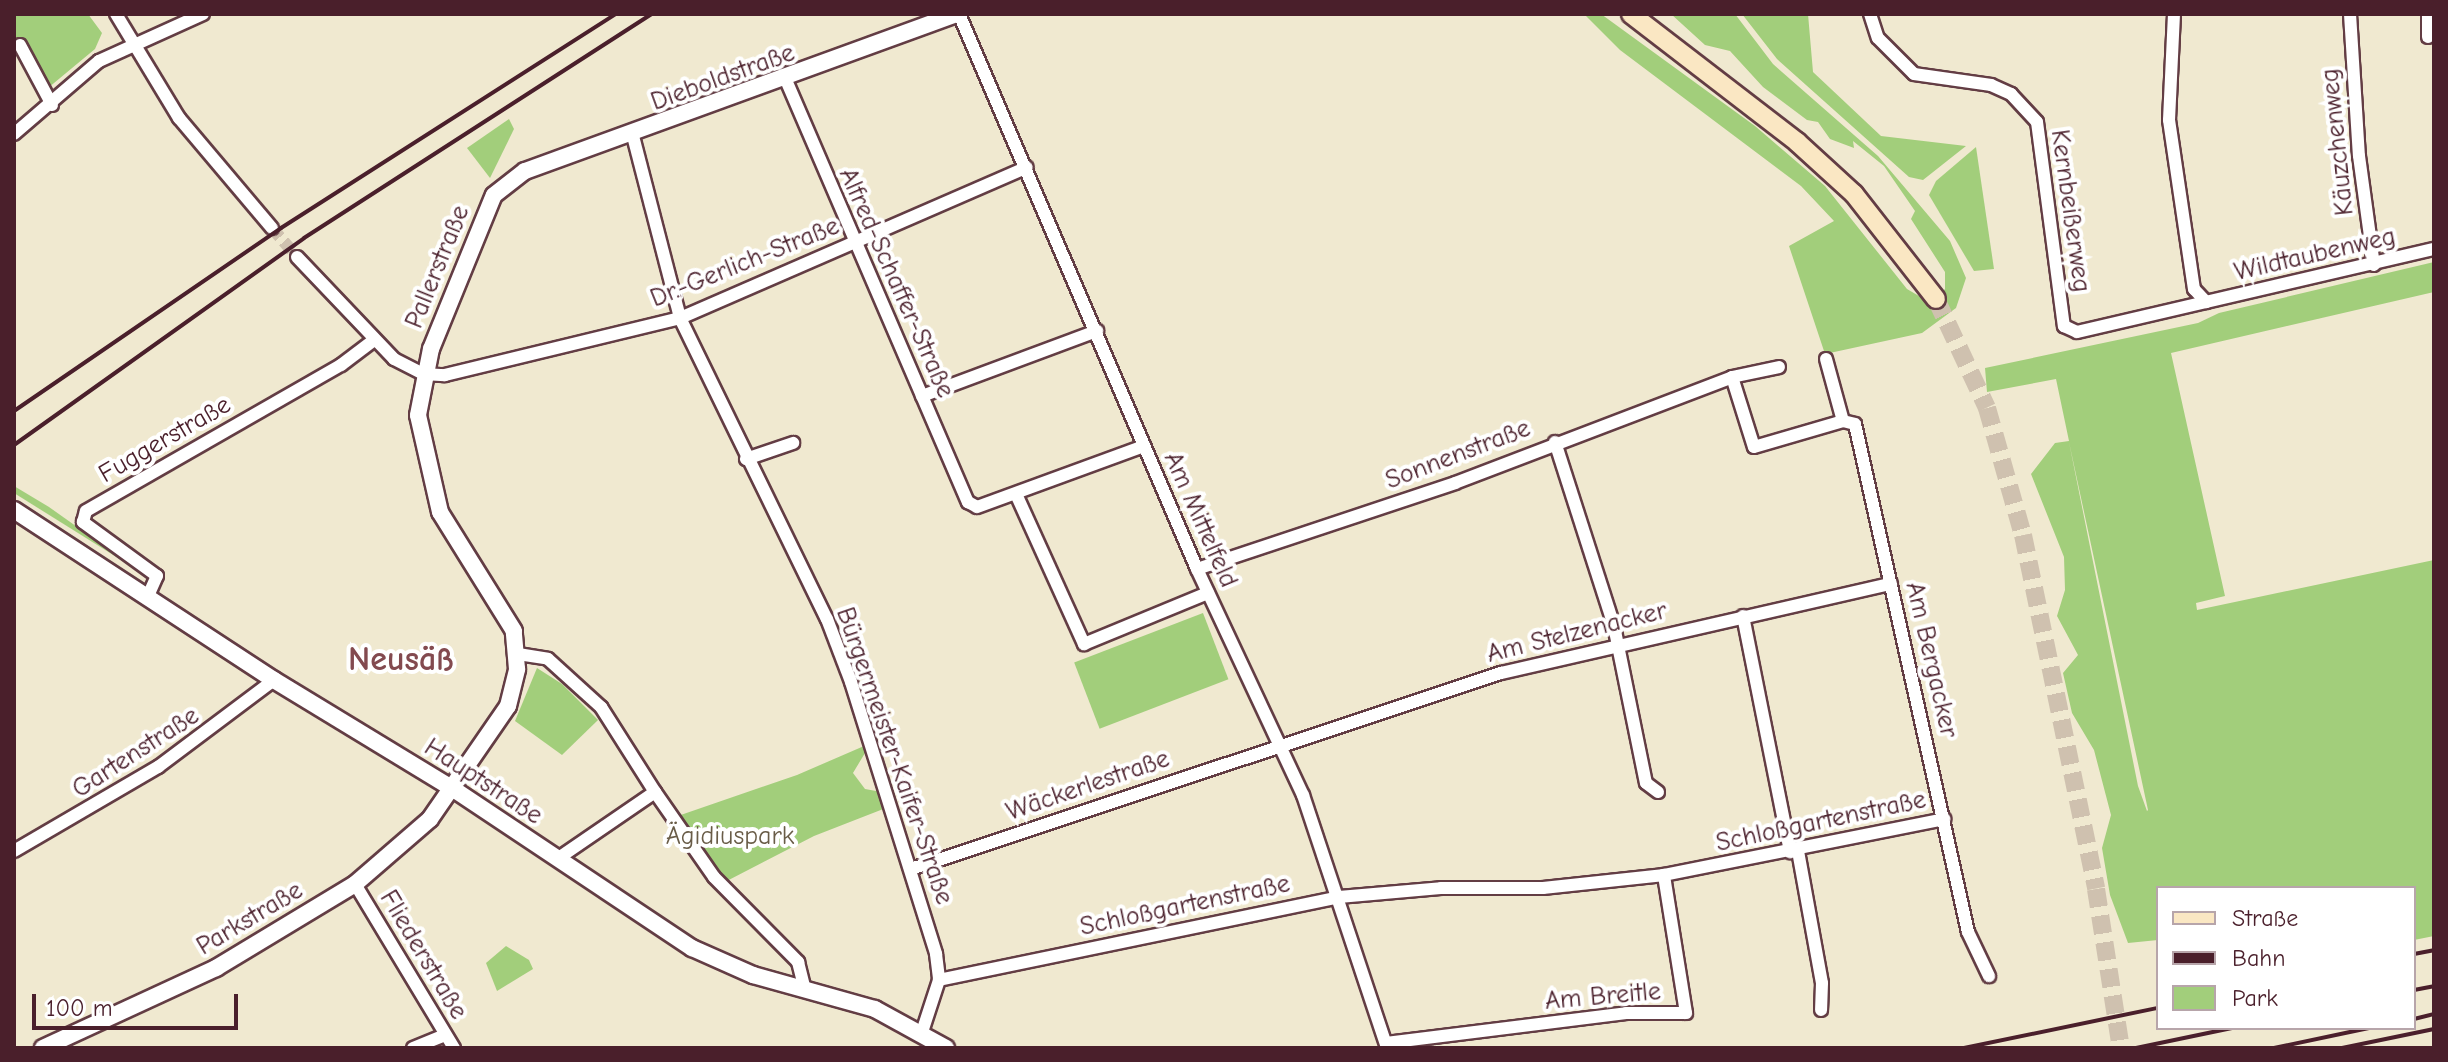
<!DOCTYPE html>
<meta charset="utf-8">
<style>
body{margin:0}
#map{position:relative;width:2448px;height:1062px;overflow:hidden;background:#f0e9d0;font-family:"Comic Neue",sans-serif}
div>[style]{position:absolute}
.green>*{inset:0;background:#a2ce7b;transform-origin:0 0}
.minor-tunnel>*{height:12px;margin-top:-6px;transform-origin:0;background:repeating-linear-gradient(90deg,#cfc1af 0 12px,transparent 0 18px)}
.secondary-tunnel>*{height:18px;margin-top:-9px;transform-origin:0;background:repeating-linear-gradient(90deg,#cfc1af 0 18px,transparent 0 27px)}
.roads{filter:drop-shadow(2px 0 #633d44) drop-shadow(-2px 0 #633d44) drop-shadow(0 2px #633d44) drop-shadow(0 -2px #633d44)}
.minor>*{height:12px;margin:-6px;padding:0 6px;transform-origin:6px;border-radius:6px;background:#fff}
.tertiary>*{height:16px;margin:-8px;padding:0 8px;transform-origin:8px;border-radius:8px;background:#fff}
.secondary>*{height:18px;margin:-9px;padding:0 9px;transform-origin:9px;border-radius:9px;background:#fae7c3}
.rail>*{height:4px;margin:-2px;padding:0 2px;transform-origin:2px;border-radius:2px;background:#4a1f2b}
span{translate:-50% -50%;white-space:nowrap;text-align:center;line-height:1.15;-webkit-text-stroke:8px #fff;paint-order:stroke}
.street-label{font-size:26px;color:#4a1f2b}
.park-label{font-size:26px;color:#695c47}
.district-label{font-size:34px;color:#834a4f;font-weight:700}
.frame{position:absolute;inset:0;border:16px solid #4a1f2b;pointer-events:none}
.legend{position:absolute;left:2156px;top:886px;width:260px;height:144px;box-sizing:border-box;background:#fff;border:2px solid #b7a5aa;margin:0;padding:10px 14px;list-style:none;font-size:24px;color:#4a1f2b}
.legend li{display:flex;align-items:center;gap:16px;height:40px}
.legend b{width:40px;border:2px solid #b7a5aa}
.scale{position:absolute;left:32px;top:994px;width:206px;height:36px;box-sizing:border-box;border:4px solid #4a1f2b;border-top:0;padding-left:10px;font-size:24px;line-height:28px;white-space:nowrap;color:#4a1f2b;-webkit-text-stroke:6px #fff;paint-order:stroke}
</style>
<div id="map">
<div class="green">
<i style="clip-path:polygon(14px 14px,88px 14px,102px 33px,95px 49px,48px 88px,25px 39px,14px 45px)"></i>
<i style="clip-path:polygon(1584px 14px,1601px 14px,1755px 126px,1825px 186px,1907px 289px,1924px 299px,1936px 299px,1945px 289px,1945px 272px,1911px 219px,1915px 211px,1884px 166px,1853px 141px,1854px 148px,1830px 139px,1818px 122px,1807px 120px,1763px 87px,1730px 51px,1705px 45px,1671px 14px,1735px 14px,1773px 64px,1878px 156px,1950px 241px,1966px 278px,1956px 308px,1922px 333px,1825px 354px,1789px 246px,1834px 221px,1801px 186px,1620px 50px)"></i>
<i style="clip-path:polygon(1742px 14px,1808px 14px,1813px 72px,1881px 136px,1966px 146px,1923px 180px,1909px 177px,1777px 59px)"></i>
<i style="clip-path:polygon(509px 119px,514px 129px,490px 178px,467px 148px)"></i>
<i style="clip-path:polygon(1976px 147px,1994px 269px,1974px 271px,1929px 195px,1936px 181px)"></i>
<i style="clip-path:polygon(evenodd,2434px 262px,2434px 292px,2171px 353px,2225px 596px,2196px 603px,2197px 610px,2434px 560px,2434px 936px,2414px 940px,2414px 888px,2158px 888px,2158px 940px,2128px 943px,2110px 895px,2102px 848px,2111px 815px,2094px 750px,2072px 713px,2063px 673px,2078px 655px,2057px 616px,2065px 590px,2064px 557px,2031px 474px,2055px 443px,2069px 441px,2056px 379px,1987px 392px,1985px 368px,2198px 323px,2219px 313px,2434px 262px,2069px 442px,2148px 810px,2147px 811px,2138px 786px,2069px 442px)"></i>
<i style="clip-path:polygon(14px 486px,49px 507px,142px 573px,14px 493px)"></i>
<i style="left:1203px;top:613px;width:71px;height:138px;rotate:69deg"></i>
<i style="clip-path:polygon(537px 668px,562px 684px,598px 720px,562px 755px,515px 721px)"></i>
<i style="clip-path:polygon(871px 743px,853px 773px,865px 789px,887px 793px,891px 806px,814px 836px,721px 884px,672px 818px,797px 775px)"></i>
<i style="clip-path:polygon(506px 946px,529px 960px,533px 969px,497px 991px,486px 963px)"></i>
</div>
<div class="minor-tunnel">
<i style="left:272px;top:228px;width:38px;rotate:49deg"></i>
</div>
<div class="secondary-tunnel">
<i style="left:1936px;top:299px;width:120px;rotate:64.9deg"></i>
<i style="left:1987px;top:408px;width:132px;rotate:74.2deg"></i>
<i style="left:2023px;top:535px;width:361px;rotate:78.3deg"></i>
<i style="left:2096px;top:889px;width:161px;rotate:81.1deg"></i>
</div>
<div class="roads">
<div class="minor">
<i style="left:116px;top:14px;width:122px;rotate:58.8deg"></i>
<i style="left:179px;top:118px;width:144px;rotate:49.8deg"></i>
<i style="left:959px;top:14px;width:604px;rotate:66.79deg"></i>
<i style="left:1197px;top:569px;width:250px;rotate:64.9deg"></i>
<i style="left:1303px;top:795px;width:267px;rotate:71.6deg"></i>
<i style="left:1870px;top:14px;width:25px;rotate:72deg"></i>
<i style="left:1878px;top:38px;width:51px;rotate:45deg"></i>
<i style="left:1914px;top:74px;width:78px;rotate:8.1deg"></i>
<i style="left:1991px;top:85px;width:22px;rotate:24deg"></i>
<i style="left:2011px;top:94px;width:38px;rotate:47deg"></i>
<i style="left:2037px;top:122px;width:206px;rotate:82.5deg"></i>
<i style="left:2064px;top:326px;width:14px;rotate:25deg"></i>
<i style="left:2077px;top:332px;width:367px;rotate:-13.1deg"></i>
<i style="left:2174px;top:14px;width:106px;rotate:92.7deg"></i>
<i style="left:2169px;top:120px;width:171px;rotate:81.6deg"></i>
<i style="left:2194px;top:289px;width:18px;rotate:47deg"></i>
<i style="left:2350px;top:14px;width:142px;rotate:86.4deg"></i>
<i style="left:2359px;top:156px;width:110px;rotate:82.2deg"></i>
<i style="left:2428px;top:14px;width:23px;rotate:90deg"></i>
<i style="left:20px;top:45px;width:68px;rotate:61.9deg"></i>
<i style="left:786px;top:80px;width:460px;rotate:66.7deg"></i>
<i style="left:968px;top:502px;width:10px;rotate:29deg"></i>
<i style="left:977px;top:507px;width:178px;rotate:-20.1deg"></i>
<i style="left:14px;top:134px;width:112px;rotate:-40.7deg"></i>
<i style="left:99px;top:61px;width:114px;rotate:-24.3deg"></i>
<i style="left:633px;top:136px;width:188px;rotate:75.5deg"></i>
<i style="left:680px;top:318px;width:335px;rotate:64deg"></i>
<i style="left:827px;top:619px;width:67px;rotate:69.1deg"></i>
<i style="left:851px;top:682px;width:285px;rotate:72.6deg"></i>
<i style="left:936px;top:954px;width:26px;rotate:83deg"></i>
<i style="left:939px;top:980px;width:55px;rotate:108.1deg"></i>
<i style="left:297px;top:257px;width:141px;rotate:46.4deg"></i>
<i style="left:394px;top:359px;width:33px;rotate:27deg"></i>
<i style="left:423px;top:374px;width:22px;rotate:3deg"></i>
<i style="left:445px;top:375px;width:242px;rotate:-13.6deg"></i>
<i style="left:680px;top:318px;width:378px;rotate:-23.5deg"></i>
<i style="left:1826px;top:359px;width:64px;rotate:74.7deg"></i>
<i style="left:1843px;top:421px;width:12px;rotate:14deg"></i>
<i style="left:1855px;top:424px;width:520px;rotate:77.46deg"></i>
<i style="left:1968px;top:932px;width:49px;rotate:64.5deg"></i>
<i style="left:1732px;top:377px;width:48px;rotate:-12deg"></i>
<i style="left:922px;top:396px;width:187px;rotate:-20.4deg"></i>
<i style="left:1555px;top:442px;width:193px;rotate:72.2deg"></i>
<i style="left:1614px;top:626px;width:160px;rotate:78.5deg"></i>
<i style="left:1646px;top:783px;width:15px;rotate:37deg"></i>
<i style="left:746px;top:459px;width:50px;rotate:-18.8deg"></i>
<i style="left:1016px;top:494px;width:165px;rotate:65.6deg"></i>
<i style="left:1084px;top:644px;width:134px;rotate:-22.4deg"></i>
<i style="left:1197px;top:569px;width:272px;rotate:-18.4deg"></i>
<i style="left:1455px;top:483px;width:297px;rotate:-20.9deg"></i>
<i style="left:1732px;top:377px;width:73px;rotate:72.6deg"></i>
<i style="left:1754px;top:447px;width:93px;rotate:-16.3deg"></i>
<i style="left:148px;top:596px;width:22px;rotate:-66deg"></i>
<i style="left:157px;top:576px;width:92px;rotate:-143.9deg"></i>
<i style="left:83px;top:522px;width:11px;rotate:-75deg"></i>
<i style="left:86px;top:511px;width:294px;rotate:-29.8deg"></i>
<i style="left:341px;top:365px;width:41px;rotate:-37.1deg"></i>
<i style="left:1743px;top:616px;width:241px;rotate:78.7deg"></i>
<i style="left:518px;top:654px;width:30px;rotate:9deg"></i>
<i style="left:548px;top:659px;width:72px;rotate:42.2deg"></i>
<i style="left:601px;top:707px;width:101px;rotate:57.6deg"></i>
<i style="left:655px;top:792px;width:119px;rotate:145.6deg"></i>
<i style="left:655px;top:792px;width:103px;rotate:55.2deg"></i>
<i style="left:714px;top:877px;width:120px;rotate:45.3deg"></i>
<i style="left:798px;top:962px;width:29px;rotate:76deg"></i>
<i style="left:14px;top:851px;width:167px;rotate:-30.3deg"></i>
<i style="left:158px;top:767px;width:145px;rotate:-36.9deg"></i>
<i style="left:1798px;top:851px;width:134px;rotate:79.7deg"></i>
<i style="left:1822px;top:983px;width:27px;rotate:92deg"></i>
<i style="left:911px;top:869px;width:622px;rotate:-18.38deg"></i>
<i style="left:1501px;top:673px;width:400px;rotate:-12.9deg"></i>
<i style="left:355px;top:884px;width:192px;rotate:58.9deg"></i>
<i style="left:939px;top:980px;width:409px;rotate:-11.7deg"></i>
<i style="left:1339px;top:897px;width:102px;rotate:-5deg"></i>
<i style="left:1441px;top:888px;width:102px"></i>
<i style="left:1543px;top:888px;width:122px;rotate:-6.1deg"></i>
<i style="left:1664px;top:875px;width:286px;rotate:-11.3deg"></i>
<i style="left:1386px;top:1043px;width:242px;rotate:-7.1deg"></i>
<i style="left:1626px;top:1013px;width:60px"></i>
<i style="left:1686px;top:1013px;width:140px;rotate:-99.1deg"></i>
<i style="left:413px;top:1048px;width:31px;rotate:-22deg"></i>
</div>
<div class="tertiary">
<i style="left:14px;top:510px;width:311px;rotate:33.2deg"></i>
<i style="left:274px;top:680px;width:212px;rotate:31.3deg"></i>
<i style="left:455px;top:790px;width:285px;rotate:33.7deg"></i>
<i style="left:692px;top:948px;width:67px;rotate:23.9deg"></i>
<i style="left:753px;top:975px;width:127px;rotate:15.6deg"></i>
<i style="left:875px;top:1009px;width:81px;rotate:28.8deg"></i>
<i style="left:43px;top:1048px;width:191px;rotate:-24.8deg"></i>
<i style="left:216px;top:968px;width:162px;rotate:-31.1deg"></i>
<i style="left:355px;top:884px;width:99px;rotate:-40.9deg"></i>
<i style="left:430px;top:819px;width:137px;rotate:-55.4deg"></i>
<i style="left:508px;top:706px;width:38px;rotate:-76deg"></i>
<i style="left:517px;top:669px;width:38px;rotate:-95deg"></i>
<i style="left:514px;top:631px;width:140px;rotate:-121.9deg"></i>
<i style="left:440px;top:512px;width:99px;rotate:-102.8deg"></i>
<i style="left:418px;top:415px;width:67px;rotate:-78.9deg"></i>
<i style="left:431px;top:349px;width:166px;rotate:-67.8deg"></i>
<i style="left:494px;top:195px;width:39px;rotate:-38deg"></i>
<i style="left:525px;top:171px;width:460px;rotate:-20deg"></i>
</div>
<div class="secondary">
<i style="left:1631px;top:14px;width:210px;rotate:37.6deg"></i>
<i style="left:1797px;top:142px;width:77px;rotate:42.4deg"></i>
<i style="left:1854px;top:194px;width:133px;rotate:52deg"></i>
</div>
</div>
<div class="rail">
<i style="left:14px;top:411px;width:324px;rotate:-34.4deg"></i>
<i style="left:281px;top:228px;width:398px;rotate:-32.6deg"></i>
<i style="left:14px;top:445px;width:356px;rotate:-35.5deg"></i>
<i style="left:304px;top:238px;width:414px;rotate:-32.8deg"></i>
<i style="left:2414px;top:954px;width:20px;rotate:-11deg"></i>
<i style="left:2414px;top:990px;width:20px;rotate:-11deg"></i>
<i style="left:2414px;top:1019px;width:21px;rotate:-14deg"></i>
<i style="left:1964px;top:1048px;width:198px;rotate:-11.7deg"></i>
<i style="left:2136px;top:1048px;width:98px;rotate:-11.8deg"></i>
<i style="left:2274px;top:1048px;width:97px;rotate:-11.9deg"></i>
<i style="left:2342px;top:1048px;width:94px;rotate:-11.7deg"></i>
</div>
<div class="street-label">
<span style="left:723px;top:78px;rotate:-20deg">Dieboldstraße</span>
<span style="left:2338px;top:142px;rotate:-96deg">Käuzchenweg</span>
<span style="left:2070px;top:211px;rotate:82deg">Kernbeißerweg</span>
<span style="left:2315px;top:255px;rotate:-13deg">Wildtaubenweg</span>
<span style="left:745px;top:263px;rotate:-22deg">Dr.-Gerlich-Straße</span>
<span style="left:438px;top:267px;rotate:-68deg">Pallerstraße</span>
<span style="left:896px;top:283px;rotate:66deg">Alfred-Schaffer-Straße</span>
<span style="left:165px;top:440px;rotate:-30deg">Fuggerstraße</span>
<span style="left:1458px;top:455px;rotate:-21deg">Sonnenstraße</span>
<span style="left:1200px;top:520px;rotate:66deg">Am Mittelfeld</span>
<span style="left:1577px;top:633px;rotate:-14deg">Am Stelzenacker</span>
<span style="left:1931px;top:660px;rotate:77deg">Am Bergacker</span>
<span style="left:136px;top:753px;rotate:-33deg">Gartenstraße</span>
<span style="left:894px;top:756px;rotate:71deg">Bürgermeister-Kaifer-Straße</span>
<span style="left:483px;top:782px;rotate:33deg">Hauptstraße</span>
<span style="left:1088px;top:786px;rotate:-19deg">Wäckerlestraße</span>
<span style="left:1821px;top:822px;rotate:-12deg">Schloßgartenstraße</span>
<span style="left:1185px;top:906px;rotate:-12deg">Schloßgartenstraße</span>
<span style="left:250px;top:919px;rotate:-31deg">Parkstraße</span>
<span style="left:423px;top:955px;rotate:59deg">Fliederstraße</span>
<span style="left:1603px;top:997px;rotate:-5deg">Am Breitle</span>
</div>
<div class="park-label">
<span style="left:730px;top:837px">Ägidiuspark</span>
</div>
<div class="district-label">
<span style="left:401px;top:660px">Neusäß</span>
</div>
<div class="frame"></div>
<ul class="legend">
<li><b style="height:10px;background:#fae7c3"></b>Straße</li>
<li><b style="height:10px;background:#4a1f2b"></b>Bahn</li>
<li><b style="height:22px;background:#a2ce7b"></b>Park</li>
</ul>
<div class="scale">100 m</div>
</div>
